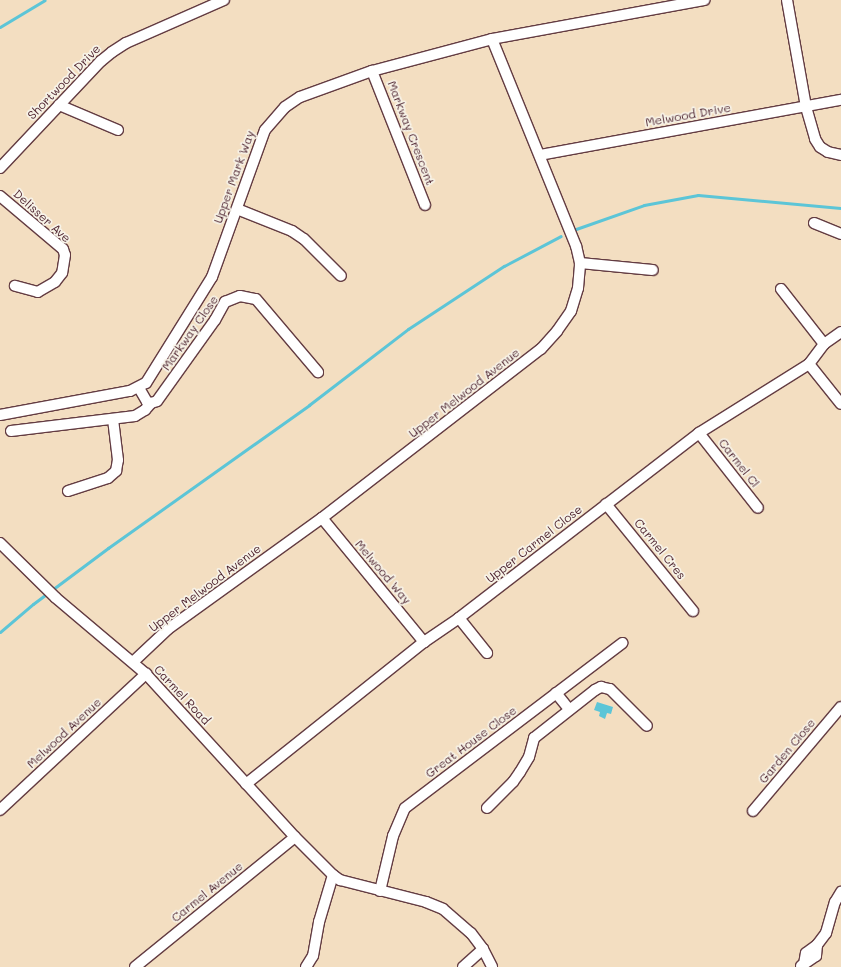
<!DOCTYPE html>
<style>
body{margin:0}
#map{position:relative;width:841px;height:967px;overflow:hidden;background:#f3dec1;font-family:Mali,sans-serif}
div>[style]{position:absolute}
.water>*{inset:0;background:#5cc5d7}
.stream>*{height:3px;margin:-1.5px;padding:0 1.5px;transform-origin:1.5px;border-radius:1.5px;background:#5cc5d7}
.roads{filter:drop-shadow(1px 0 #633c42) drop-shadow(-1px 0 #633c42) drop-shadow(0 1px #633c42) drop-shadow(0 -1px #633c42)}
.street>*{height:10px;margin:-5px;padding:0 5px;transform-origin:5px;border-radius:5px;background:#fff}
span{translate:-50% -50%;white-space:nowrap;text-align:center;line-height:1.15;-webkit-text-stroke:3.5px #f7f3e8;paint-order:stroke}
.street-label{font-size:12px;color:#4a1f2b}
</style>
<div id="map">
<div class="water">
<i style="clip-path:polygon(597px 702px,613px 707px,611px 714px,607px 713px,605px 719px,599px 716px,600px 712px,594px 710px)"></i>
</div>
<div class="stream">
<i style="left:0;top:27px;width:52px;rotate:-31deg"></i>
<i style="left:576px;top:229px;width:72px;rotate:-19.4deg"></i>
<i style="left:644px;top:205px;width:55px;rotate:-10.5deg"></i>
<i style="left:698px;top:195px;width:144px;rotate:5.2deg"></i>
<i style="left:0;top:632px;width:43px;rotate:-40.3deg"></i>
<i style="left:33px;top:604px;width:94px;rotate:-36.7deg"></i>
<i style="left:108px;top:548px;width:247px;rotate:-35.4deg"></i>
<i style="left:309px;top:405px;width:125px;rotate:-37.5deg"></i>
<i style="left:408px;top:329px;width:115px;rotate:-33.3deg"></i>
<i style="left:504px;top:266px;width:64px;rotate:-27.8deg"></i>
</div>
<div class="roads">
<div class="street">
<i style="left:787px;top:0;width:109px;rotate:79.9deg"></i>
<i style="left:806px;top:107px;width:33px;rotate:74deg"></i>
<i style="left:815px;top:139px;width:9px;rotate:58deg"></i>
<i style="left:820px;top:147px;width:9px;rotate:32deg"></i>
<i style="left:828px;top:152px;width:13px;rotate:13deg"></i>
<i style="left:372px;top:71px;width:144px;rotate:68.4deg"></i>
<i style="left:59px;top:105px;width:64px;rotate:23deg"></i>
<i style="left:540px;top:155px;width:306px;rotate:-10.4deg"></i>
<i style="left:0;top:168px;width:147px;rotate:-46.7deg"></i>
<i style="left:101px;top:61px;width:14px;rotate:-39deg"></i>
<i style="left:112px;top:52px;width:17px;rotate:-33deg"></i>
<i style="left:126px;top:43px;width:107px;rotate:-23.7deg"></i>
<i style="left:0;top:196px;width:82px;rotate:40.1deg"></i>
<i style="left:63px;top:249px;width:6px;rotate:72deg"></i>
<i style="left:65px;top:255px;width:18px;rotate:99deg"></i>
<i style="left:62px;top:273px;width:11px;rotate:128deg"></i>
<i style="left:55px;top:282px;width:20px;rotate:150deg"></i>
<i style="left:38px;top:292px;width:24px;rotate:-165deg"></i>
<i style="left:237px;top:209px;width:59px;rotate:21.8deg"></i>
<i style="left:292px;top:231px;width:14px;rotate:34deg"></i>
<i style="left:304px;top:239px;width:52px;rotate:45deg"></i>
<i style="left:814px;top:223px;width:29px;rotate:22deg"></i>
<i style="left:580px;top:263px;width:73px;rotate:5.5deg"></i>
<i style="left:781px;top:289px;width:70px;rotate:52deg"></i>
<i style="left:809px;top:364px;width:51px;rotate:51.3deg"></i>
<i style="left:139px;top:388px;width:16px;rotate:60deg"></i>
<i style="left:147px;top:402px;width:4px;rotate:14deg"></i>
<i style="left:151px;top:403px;width:6px;rotate:-18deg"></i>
<i style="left:157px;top:401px;width:100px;rotate:-54.4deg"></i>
<i style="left:215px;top:320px;width:21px;rotate:-61deg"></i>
<i style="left:225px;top:302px;width:16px;rotate:-22deg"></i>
<i style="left:240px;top:296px;width:16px;rotate:11deg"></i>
<i style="left:256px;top:299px;width:96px;rotate:49.7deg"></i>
<i style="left:0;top:415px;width:132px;rotate:-10.5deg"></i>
<i style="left:130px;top:391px;width:18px;rotate:-27deg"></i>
<i style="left:146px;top:383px;width:125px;rotate:-58.1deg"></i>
<i style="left:212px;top:277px;width:156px;rotate:-70.2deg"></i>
<i style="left:265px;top:130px;width:30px;rotate:-49deg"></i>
<i style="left:285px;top:107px;width:18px;rotate:-34deg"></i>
<i style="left:300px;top:97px;width:77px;rotate:-19.9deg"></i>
<i style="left:372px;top:71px;width:124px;rotate:-14.9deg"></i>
<i style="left:492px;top:39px;width:216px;rotate:-10.4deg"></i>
<i style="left:11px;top:431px;width:125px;rotate:-6.9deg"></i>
<i style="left:135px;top:416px;width:12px;rotate:-31deg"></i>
<i style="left:145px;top:410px;width:9px;rotate:-49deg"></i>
<i style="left:699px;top:433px;width:95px;rotate:51.8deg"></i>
<i style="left:68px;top:491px;width:42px;rotate:-18deg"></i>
<i style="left:108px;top:478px;width:11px;rotate:-41deg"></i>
<i style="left:116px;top:471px;width:11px;rotate:-80deg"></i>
<i style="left:118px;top:460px;width:41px;rotate:-97deg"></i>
<i style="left:606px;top:504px;width:138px;rotate:50.9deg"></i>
<i style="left:322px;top:518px;width:161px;rotate:50.6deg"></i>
<i style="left:0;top:543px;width:78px;rotate:44.5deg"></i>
<i style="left:56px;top:598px;width:118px;rotate:40.2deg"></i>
<i style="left:146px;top:674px;width:221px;rotate:47.6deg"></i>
<i style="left:295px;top:837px;width:54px;rotate:45deg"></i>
<i style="left:333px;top:875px;width:9px;rotate:36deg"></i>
<i style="left:340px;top:880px;width:89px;rotate:14.3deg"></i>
<i style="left:426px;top:902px;width:18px;rotate:22deg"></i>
<i style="left:443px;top:909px;width:37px;rotate:41deg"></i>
<i style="left:471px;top:933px;width:20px;rotate:53deg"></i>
<i style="left:483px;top:949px;width:20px;rotate:63deg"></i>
<i style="left:459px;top:618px;width:45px;rotate:51.3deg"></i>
<i style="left:133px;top:662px;width:48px;rotate:-43.3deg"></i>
<i style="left:168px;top:629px;width:190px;rotate:-35.8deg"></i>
<i style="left:322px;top:518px;width:277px;rotate:-37.7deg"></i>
<i style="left:541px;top:349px;width:24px;rotate:-48deg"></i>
<i style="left:557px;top:331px;width:24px;rotate:-55deg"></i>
<i style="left:571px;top:311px;width:24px;rotate:-73deg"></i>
<i style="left:578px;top:288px;width:25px;rotate:-85deg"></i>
<i style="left:580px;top:263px;width:17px;rotate:-103deg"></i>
<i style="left:576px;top:246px;width:223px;rotate:-112.1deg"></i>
<i style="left:556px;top:693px;width:21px;rotate:51deg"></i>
<i style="left:246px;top:784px;width:228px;rotate:-38.6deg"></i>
<i style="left:424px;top:642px;width:42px;rotate:-34.4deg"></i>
<i style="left:459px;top:618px;width:303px;rotate:-37.6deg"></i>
<i style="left:699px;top:433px;width:130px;rotate:-32.1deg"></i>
<i style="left:809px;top:364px;width:25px;rotate:-53deg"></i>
<i style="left:824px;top:344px;width:21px;rotate:-35deg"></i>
<i style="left:487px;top:808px;width:37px;rotate:-45deg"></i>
<i style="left:513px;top:782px;width:12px;rotate:-55deg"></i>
<i style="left:520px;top:772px;width:17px;rotate:-59deg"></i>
<i style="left:529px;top:757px;width:20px;rotate:-75deg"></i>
<i style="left:534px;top:738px;width:78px;rotate:-38.2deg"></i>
<i style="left:595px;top:690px;width:7px;rotate:-27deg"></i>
<i style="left:601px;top:687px;width:9px;rotate:13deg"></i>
<i style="left:610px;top:689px;width:52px;rotate:45deg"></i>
<i style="left:0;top:810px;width:200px;rotate:-43deg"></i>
<i style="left:753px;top:811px;width:136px;rotate:-49.8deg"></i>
<i style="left:380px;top:891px;width:57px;rotate:-76.7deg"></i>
<i style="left:393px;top:836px;width:30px;rotate:-67deg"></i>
<i style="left:405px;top:808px;width:273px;rotate:-37.2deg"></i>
<i style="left:804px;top:964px;width:11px;rotate:-80deg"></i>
<i style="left:806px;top:953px;width:14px;rotate:-36deg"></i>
<i style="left:817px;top:945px;width:15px;rotate:-53deg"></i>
<i style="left:826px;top:933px;width:32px;rotate:-74deg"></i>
<i style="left:835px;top:902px;width:12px;rotate:-59deg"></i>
<i style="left:801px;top:966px;width:18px;rotate:-34deg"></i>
<i style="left:816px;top:956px;width:11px;rotate:-85deg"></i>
<i style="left:135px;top:967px;width:206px;rotate:-39.1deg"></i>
<i style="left:306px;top:967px;width:13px;rotate:-58deg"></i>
<i style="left:313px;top:956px;width:35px;rotate:-80deg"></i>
<i style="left:319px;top:922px;width:49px;rotate:-73.4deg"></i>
<i style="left:463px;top:967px;width:27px;rotate:-42deg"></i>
</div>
</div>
<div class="street-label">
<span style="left:64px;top:82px;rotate:-46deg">Shortwood Drive</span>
<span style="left:688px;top:115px;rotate:-10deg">Melwood Drive</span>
<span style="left:411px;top:133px;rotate:69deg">Markway Crescent</span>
<span style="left:234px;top:177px;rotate:-70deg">Upper Mark Way</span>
<span style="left:42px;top:216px;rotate:42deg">Delisser Ave</span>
<span style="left:190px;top:333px;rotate:-55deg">Markway Close</span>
<span style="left:464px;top:393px;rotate:-38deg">Upper Melwood Avenue</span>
<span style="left:739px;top:463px;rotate:52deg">Carmel Cl</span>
<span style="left:534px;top:544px;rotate:-38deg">Upper Carmel Close</span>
<span style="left:660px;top:549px;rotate:51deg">Carmel Cres</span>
<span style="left:383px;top:572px;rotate:50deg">Melwood Way</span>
<span style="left:205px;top:588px;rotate:-37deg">Upper Melwood Avenue</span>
<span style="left:182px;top:695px;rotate:47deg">Carmel Road</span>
<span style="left:64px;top:733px;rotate:-43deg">Melwood Avenue</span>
<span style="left:471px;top:742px;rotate:-37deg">Great House Close</span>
<span style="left:787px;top:751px;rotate:-50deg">Garden Close</span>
<span style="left:207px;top:892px;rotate:-39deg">Carmel Avenue</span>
</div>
</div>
